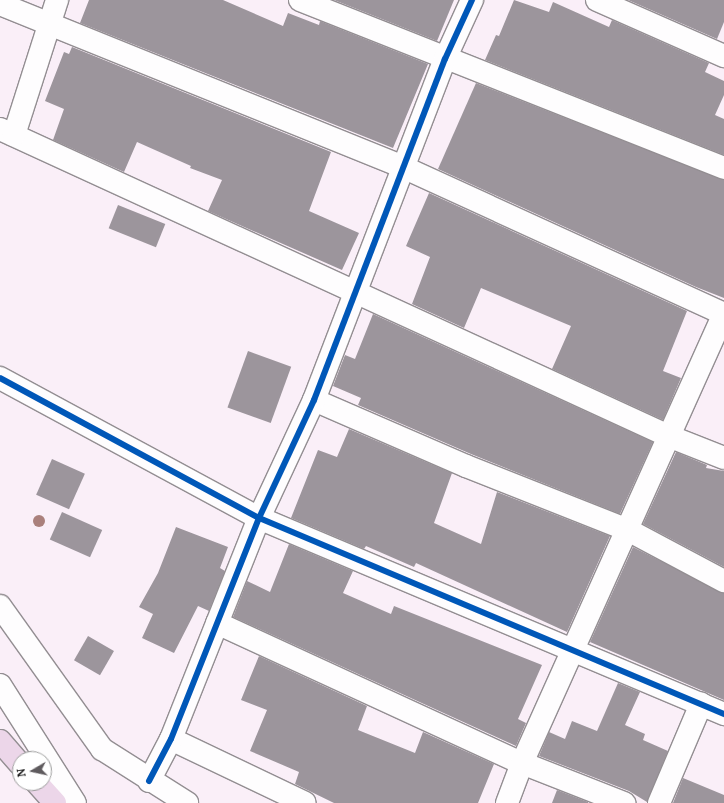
<!DOCTYPE html>
<style>
body{margin:0}
#map{position:relative;width:724px;height:803px;overflow:hidden;background:#faeff8;font-family:"PT Serif",serif}
div>[style]{position:absolute}
.building>*{inset:0;background:#9c959c;transform-origin:0 0}
.roads{filter:drop-shadow(1px 0 #938e92) drop-shadow(-1px 0 #938e92) drop-shadow(0 1px #938e92) drop-shadow(0 -1px #938e92)}
.minor>*{height:22px;margin:-11px;padding:0 11px;transform-origin:11px;border-radius:11px;background:#fefdfe}
.major>*{height:22px;margin:-11px;padding:0 11px;transform-origin:11px;border-radius:11px;background:#ecd6e9}
.cycleway>*{height:6px;margin:-3px;padding:0 3px;transform-origin:3px;border-radius:3px;background:#0057b8}
.trees>*{width:12px;height:12px;margin:-6px;border-radius:50%;background:#aa807c}
span{translate:-50% -50%;white-space:nowrap;text-align:center;line-height:1.15;-webkit-text-stroke:4px #fff;paint-order:stroke}
.north{position:absolute;left:12px;top:751px;width:40px;height:40px;box-sizing:border-box;background:#fff;border:1px solid #9d9d9d;border-radius:50%;rotate:261deg;font-size:11px;font-weight:700;line-height:16px;text-align:center;color:#0b0b0b}
.north::after{content:'';display:block;margin:auto;width:14px;height:18px;background:#5f5b5e;clip-path:polygon(50% 0,100% 100%,50% 72%,0 100%)}
</style>
<div id="map">
<div class="building">
<i style="clip-path:polygon(89px 0,223px 0,283px 26px,288px 13px,319px 25px,320px 21px,428px 64px,393px 148px,80px 23px)"></i>
<i style="clip-path:polygon(334px 0,454px 0,437px 41px)"></i>
<i style="clip-path:polygon(514px 0,549px 12px,553px 2px,609px 27px,612px 20px,709px 63px,705px 72px,724px 81px,724px 95px,715px 115px,724px 119px,724px 155px,485px 60px,496px 35px,499px 36px)"></i>
<i style="clip-path:polygon(628px 0,724px 0,724px 22px,717px 39px)"></i>
<i style="clip-path:polygon(72px 47px,331px 152px,309px 211px,359px 233px,342px 270px,208px 211px,222px 180px,190px 168px,191px 166px,137px 142px,124px 172px,53px 140px,64px 109px,45px 101px,64px 52px,69px 54px)"></i>
<i style="clip-path:polygon(476px 83px,724px 180px,724px 298px,696px 287px,438px 169px)"></i>
<i style="clip-path:polygon(429px 193px,687px 311px,663px 371px,681px 378px,663px 420px,552px 369px,571px 326px,481px 288px,464px 328px,412px 304px,430px 257px,406px 246px)"></i>
<i style="left:118px;top:205px;width:51px;height:25px;rotate:22deg"></i>
<i style="clip-path:polygon(373px 314px,653px 442px,620px 514px,471px 454px,358px 405px,361px 398px,333px 386px,345px 355px,355px 359px)"></i>
<i style="left:248px;top:351px;width:46px;height:60px;rotate:20deg"></i>
<i style="clip-path:polygon(349px 429px,452px 473px,434px 523px,481px 544px,497px 492px,610px 536px,567px 632px,416px 563px,414px 567px,366px 546px,364px 549px,291px 518px,318px 450px,337px 457px)"></i>
<i style="clip-path:polygon(676px 452px,707px 465px,706px 468px,724px 471px,724px 567px,643px 524px)"></i>
<i style="left:52px;top:459px;width:36px;height:39px;rotate:24deg"></i>
<i style="left:62px;top:512px;width:44px;height:30px;rotate:24deg"></i>
<i style="clip-path:polygon(176px 527px,228px 547px,220px 568px,225px 571px,209px 611px,198px 606px,174px 653px,142px 638px,153px 614px,139px 607px,158px 573px)"></i>
<i style="clip-path:polygon(289px 544px,353px 571px,343px 593px,391px 614px,394px 606px,542px 665px,518px 719px,526px 723px,516px 746px,233px 617px,247px 581px,270px 592px)"></i>
<i style="clip-path:polygon(633px 547px,724px 593px,724px 700px,590px 642px)"></i>
<i style="left:88px;top:636px;width:30px;height:28px;rotate:30deg"></i>
<i style="clip-path:polygon(259px 656px,367px 706px,358px 730px,415px 753px,423px 732px,494px 764px,478px 803px,334px 803px,295px 784px,299px 772px,250px 751px,267px 710px,241px 700px)"></i>
<i style="clip-path:polygon(618px 683px,640px 692px,625px 725px,645px 734px,643px 740px,668px 751px,647px 802px,629px 791px,539px 756px,549px 732px,565px 739px,572px 721px,597px 731px)"></i>
<i style="clip-path:polygon(683px 778px,724px 795px,724px 803px,673px 803px)"></i>
<i style="clip-path:polygon(557px 790px,588px 802px,588px 803px,552px 803px)"></i>
</div>
<div class="roads">
<div class="minor">
<i style="left:300px;top:0;width:456px;rotate:21.6deg"></i>
<i style="left:597px;top:0;width:139px;rotate:23.8deg"></i>
<i style="left:0;top:4px;width:437px;rotate:22deg"></i>
<i style="left:405px;top:168px;width:351px;rotate:24.6deg"></i>
<i style="left:0;top:129px;width:738px;rotate:24.66deg"></i>
<i style="left:671px;top:437px;width:57px;rotate:21.6deg"></i>
<i style="left:14px;top:135px;width:142px;rotate:-72.3deg"></i>
<i style="left:0;top:378px;width:294px;rotate:28.4deg"></i>
<i style="left:259px;top:518px;width:505px;rotate:22.86deg"></i>
<i style="left:314px;top:400px;width:166px;rotate:23.5deg"></i>
<i style="left:466px;top:466px;width:174px;rotate:21.6deg"></i>
<i style="left:628px;top:530px;width:109px;rotate:28deg"></i>
<i style="left:0;top:606px;width:176px;rotate:54.5deg"></i>
<i style="left:102px;top:749px;width:101px;rotate:32.4deg"></i>
<i style="left:217px;top:623px;width:336px;rotate:24.7deg"></i>
<i style="left:522px;top:763px;width:110px;rotate:21.4deg"></i>
<i style="left:0;top:685px;width:140px;rotate:57.6deg"></i>
<i style="left:171px;top:739px;width:148px;rotate:25.5deg"></i>
<i style="left:149px;top:781px;width:47px;rotate:-62.4deg"></i>
<i style="left:171px;top:739px;width:238px;rotate:-68.3deg"></i>
<i style="left:259px;top:518px;width:130px;rotate:-65deg"></i>
<i style="left:314px;top:400px;width:365px;rotate:-69deg"></i>
<i style="left:445px;top:59px;width:65px;rotate:-65.4deg"></i>
<i style="left:507px;top:803px;width:43px;rotate:-69.4deg"></i>
<i style="left:522px;top:763px;width:492px;rotate:-65.8deg"></i>
<i style="left:659px;top:803px;width:108px;rotate:-67deg"></i>
</div>
<div class="major">
<i style="left:0;top:741px;width:30px;rotate:49deg"></i>
<i style="left:37px;top:783px;width:27px;rotate:48deg"></i>
</div>
</div>
<div class="cycleway">
<i style="left:0;top:378px;width:294px;rotate:28.4deg"></i>
<i style="left:259px;top:518px;width:505px;rotate:22.86deg"></i>
<i style="left:149px;top:781px;width:47px;rotate:-62.4deg"></i>
<i style="left:171px;top:739px;width:238px;rotate:-68.3deg"></i>
<i style="left:259px;top:518px;width:130px;rotate:-65deg"></i>
<i style="left:314px;top:400px;width:365px;rotate:-69deg"></i>
<i style="left:445px;top:59px;width:65px;rotate:-65.4deg"></i>
</div>
<div class="trees">
<i style="left:39px;top:521px"></i>
</div>
<div class="north">N</div>
</div>
